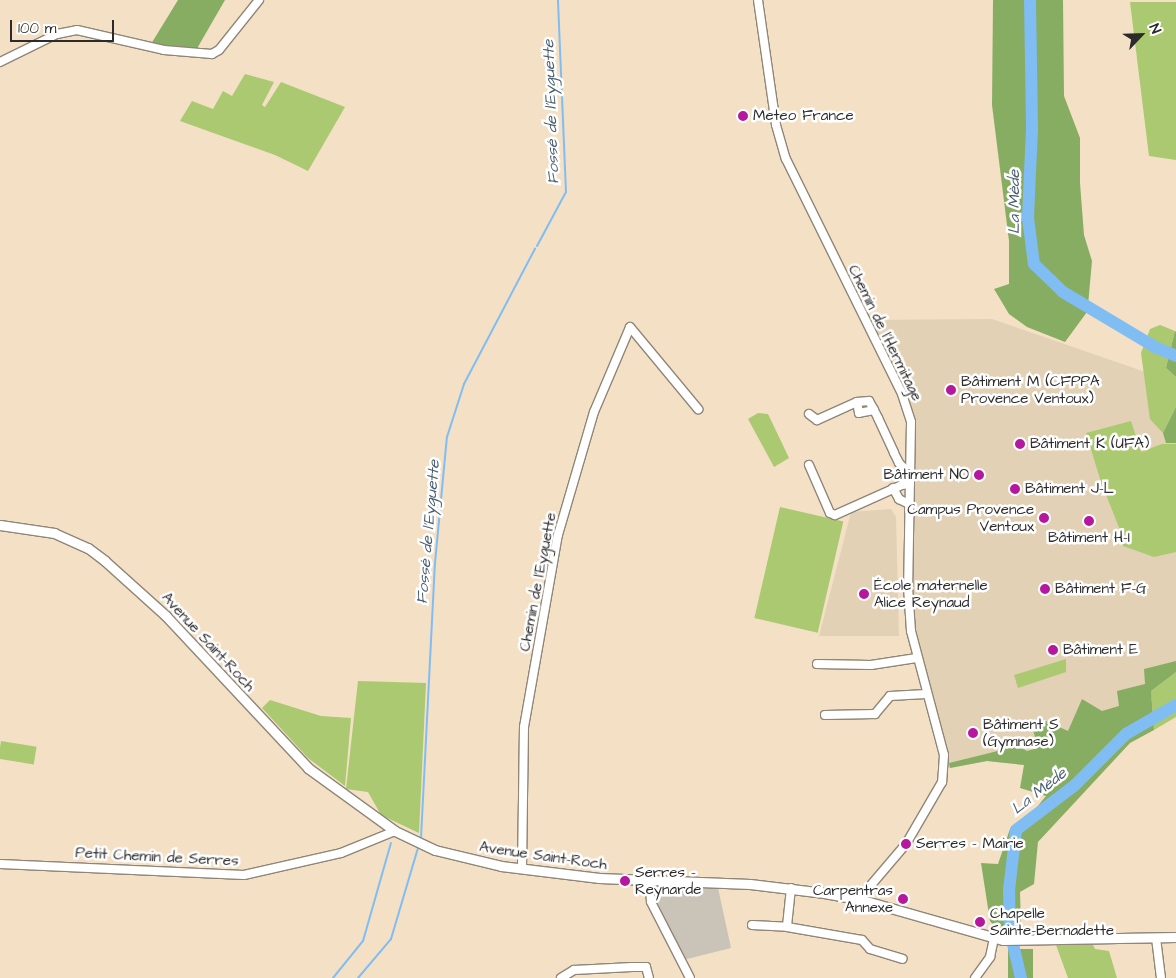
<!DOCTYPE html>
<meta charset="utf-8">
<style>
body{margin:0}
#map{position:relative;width:1176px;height:978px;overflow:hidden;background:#f3e0c5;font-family:"Architects Daughter",sans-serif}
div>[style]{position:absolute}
.built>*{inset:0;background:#e2d1b4}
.industrial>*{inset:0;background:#cac3b8}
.green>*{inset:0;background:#aac971;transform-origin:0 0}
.forest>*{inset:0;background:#87ad63;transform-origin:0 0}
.stream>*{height:2px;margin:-1px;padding:0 1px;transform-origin:1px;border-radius:1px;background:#80bdf3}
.river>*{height:12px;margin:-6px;padding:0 6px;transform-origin:6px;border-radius:6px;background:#80bdf3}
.roads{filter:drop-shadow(1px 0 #8f8678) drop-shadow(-1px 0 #8f8678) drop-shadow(0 1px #8f8678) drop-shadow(0 -1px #8f8678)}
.minor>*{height:8px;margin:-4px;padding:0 4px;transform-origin:4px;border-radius:4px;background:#fff}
.major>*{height:9px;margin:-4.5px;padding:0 4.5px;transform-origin:4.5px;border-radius:4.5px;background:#fff}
.dots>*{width:14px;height:14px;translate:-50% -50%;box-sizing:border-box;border:2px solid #fff;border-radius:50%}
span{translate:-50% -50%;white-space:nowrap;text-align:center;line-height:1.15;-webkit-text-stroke:5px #fff;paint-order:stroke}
.poi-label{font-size:15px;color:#2b2b2b}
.left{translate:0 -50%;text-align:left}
.right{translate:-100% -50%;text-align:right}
.street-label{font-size:15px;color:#2b2b2b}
.water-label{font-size:16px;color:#495e71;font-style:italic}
.north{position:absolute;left:1116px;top:10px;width:50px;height:50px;-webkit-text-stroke:4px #fff;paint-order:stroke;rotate:66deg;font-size:14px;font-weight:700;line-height:20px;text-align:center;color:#2b2b2b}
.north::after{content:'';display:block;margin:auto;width:18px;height:22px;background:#2b2b2b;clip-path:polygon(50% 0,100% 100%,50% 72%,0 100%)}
.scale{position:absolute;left:10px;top:20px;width:104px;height:22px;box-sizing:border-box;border:2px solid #2b2b2b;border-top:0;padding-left:6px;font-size:15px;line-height:18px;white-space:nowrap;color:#2b2b2b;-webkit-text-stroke:4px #fff;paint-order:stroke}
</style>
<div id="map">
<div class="built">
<i style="clip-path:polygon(992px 319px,1174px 382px,1176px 385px,1176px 684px,1024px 765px,987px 761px,950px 768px,946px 767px,917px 642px,910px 579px,913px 416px,869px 320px)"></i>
<i style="clip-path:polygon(891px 509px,896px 517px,899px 636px,819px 636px,851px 512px)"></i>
</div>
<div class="industrial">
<i style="clip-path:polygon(653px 886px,718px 888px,731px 948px,687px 959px,679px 955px,653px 898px)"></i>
</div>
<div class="green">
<i style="clip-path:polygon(1130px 2px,1176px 2px,1176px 160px,1149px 156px)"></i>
<i style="clip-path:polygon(245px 74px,274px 82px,262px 105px,265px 107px,281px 82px,345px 107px,308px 171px,275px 155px,180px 121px,192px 101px,213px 109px,223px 91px,232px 96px)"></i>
<i style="clip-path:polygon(1160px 325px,1175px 331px,1166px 368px,1176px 377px,1176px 407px,1163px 433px,1150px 419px,1141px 353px,1150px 329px)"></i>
<i style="clip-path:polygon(758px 413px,768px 414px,789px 458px,774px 467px,748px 419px)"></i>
<i style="clip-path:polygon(1131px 421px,1141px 452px,1162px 444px,1176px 444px,1176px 552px,1154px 557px,1123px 546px,1122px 535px,1101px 482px,1086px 433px)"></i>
<i style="left:780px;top:507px;width:65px;height:114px;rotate:13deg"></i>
<i style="clip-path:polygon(1066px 659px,1066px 672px,1018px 688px,1014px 675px)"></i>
<i style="clip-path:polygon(1176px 672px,1176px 717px,1154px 730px,1151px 691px)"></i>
<i style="clip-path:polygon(358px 681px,426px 683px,419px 833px,381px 815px,368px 792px,346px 789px)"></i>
<i style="clip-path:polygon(270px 700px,321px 716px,351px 718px,345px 786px,308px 758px,262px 708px)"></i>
<i style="left:1px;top:741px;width:36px;height:18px;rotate:9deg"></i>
<i style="clip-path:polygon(1056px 945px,1093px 945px,1095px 949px,1109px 951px,1117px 978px,1068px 978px)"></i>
</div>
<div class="forest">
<i style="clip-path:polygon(178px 0,225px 0,195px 52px,151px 44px)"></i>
<i style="clip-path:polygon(993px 0,1027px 0,1029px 131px,1025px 220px,1031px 266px,1063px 296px,1087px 312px,1065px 342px,1027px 327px,1009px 314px,994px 289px,1009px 284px,1009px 241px,992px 105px)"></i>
<i style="clip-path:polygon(1033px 0,1063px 0,1064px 96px,1080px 138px,1080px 183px,1084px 235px,1092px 261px,1088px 305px,1063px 290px,1037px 263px,1030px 218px,1035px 126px)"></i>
<i style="clip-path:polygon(1175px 331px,1176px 332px,1176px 377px,1166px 368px)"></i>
<i style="clip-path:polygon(1176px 407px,1176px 443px,1166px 443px,1163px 433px)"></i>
<i style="clip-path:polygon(1176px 661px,1176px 672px,1151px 691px,1154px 730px,1130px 743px,1038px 842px,1034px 884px,1020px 892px,1021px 926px,1031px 927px,1029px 935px,999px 932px,990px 921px,981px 863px,998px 864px,1010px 829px,1032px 813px,1046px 796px,1020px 788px,1024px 765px,987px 761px,950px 768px,949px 763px,1018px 746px,1027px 751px,1038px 748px,1032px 726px,1046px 721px,1068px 731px,1082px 699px,1102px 711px,1119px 706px,1117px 691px,1145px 684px,1144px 669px)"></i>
<i style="left:1008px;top:949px;width:25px;height:29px"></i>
</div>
<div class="stream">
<i style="left:537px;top:246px;width:61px;rotate:-61.8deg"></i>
<i style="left:566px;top:192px;width:192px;rotate:-92.4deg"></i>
<i style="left:421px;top:838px;width:275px;rotate:-87.1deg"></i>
<i style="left:435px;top:563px;width:127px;rotate:-84.6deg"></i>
<i style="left:447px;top:437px;width:56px;rotate:-72.2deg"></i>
<i style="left:464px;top:384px;width:153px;rotate:-62.3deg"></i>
<i style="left:333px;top:978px;width:48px;rotate:-51deg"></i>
<i style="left:363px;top:941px;width:102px;rotate:-74.1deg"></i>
<i style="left:358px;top:978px;width:51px;rotate:-49.8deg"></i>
<i style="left:391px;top:939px;width:95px;rotate:-73.5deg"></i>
</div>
<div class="river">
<i style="left:1030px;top:0;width:129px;rotate:89.1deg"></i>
<i style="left:1032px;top:129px;width:89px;rotate:92.6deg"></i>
<i style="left:1028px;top:218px;width:46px;rotate:82.6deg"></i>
<i style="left:1034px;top:264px;width:40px;rotate:44deg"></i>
<i style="left:1063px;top:292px;width:107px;rotate:30.9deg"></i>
<i style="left:1155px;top:347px;width:23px;rotate:23deg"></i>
<i style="left:1021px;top:978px;width:48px;rotate:-103.2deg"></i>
<i style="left:1010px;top:931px;width:41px;rotate:-91.4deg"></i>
<i style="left:1009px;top:890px;width:60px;rotate:-83.3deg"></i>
<i style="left:1016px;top:830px;width:74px;rotate:-37.3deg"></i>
<i style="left:1075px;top:785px;width:72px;rotate:-45deg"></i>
<i style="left:1126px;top:734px;width:58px;rotate:-30.1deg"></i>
</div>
<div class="roads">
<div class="minor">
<i style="left:758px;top:0;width:126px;rotate:81.8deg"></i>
<i style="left:776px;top:125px;width:35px;rotate:74deg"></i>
<i style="left:786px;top:159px;width:262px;rotate:63.7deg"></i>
<i style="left:902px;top:394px;width:29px;rotate:72deg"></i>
<i style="left:911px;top:422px;width:165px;rotate:91deg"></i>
<i style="left:908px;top:587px;width:44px;rotate:86.1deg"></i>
<i style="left:911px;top:631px;width:128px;rotate:75.1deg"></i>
<i style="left:944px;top:755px;width:27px;rotate:94deg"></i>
<i style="left:942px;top:782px;width:72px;rotate:120.1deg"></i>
<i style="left:906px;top:844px;width:72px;rotate:130.5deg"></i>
<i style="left:0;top:62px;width:64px;rotate:-26.2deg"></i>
<i style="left:57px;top:34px;width:20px;rotate:-11deg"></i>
<i style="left:77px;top:30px;width:89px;rotate:12.9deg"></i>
<i style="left:164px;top:50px;width:48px;rotate:4.8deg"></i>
<i style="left:212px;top:54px;width:8px;rotate:-30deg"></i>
<i style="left:219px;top:50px;width:64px;rotate:-51.3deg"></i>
<i style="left:874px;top:410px;width:15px;rotate:169deg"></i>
<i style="left:859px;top:413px;width:11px;rotate:-100deg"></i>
<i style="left:857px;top:402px;width:12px;rotate:-5deg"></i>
<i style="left:869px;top:401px;width:10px;rotate:61deg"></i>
<i style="left:874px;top:410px;width:9px;rotate:63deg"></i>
<i style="left:878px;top:418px;width:38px;rotate:65deg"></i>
<i style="left:894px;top:453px;width:11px;rotate:63deg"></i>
<i style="left:899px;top:463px;width:16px;rotate:45deg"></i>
<i style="left:809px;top:414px;width:10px;rotate:37deg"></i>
<i style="left:817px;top:420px;width:44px;rotate:-24.2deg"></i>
<i style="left:809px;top:465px;width:52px;rotate:66.4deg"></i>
<i style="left:830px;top:513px;width:5px;rotate:22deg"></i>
<i style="left:835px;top:515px;width:73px;rotate:-24.1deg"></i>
<i style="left:902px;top:485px;width:8px;rotate:-7deg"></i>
<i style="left:893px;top:488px;width:13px;rotate:61deg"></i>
<i style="left:899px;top:499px;width:11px;rotate:27deg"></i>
<i style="left:817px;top:664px;width:54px;rotate:1.1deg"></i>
<i style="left:871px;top:665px;width:46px;rotate:-8.8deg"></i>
<i style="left:825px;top:715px;width:50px;rotate:-1.1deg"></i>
<i style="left:875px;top:714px;width:23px;rotate:-50deg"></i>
<i style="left:890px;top:696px;width:36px;rotate:-3deg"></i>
<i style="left:0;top:864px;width:244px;rotate:2.6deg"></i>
<i style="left:244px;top:875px;width:99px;rotate:-12.8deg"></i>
<i style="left:341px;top:853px;width:58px;rotate:-22.2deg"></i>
<i style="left:522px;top:869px;width:142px;rotate:-89.2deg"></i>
<i style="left:524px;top:727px;width:195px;rotate:-80deg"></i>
<i style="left:558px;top:535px;width:128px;rotate:-73.7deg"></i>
<i style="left:594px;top:412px;width:92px;rotate:-67deg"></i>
<i style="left:630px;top:327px;width:107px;rotate:50.3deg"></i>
<i style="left:649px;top:882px;width:20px;rotate:84deg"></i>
<i style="left:651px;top:902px;width:85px;rotate:62.8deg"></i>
<i style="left:791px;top:888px;width:39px;rotate:96deg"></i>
<i style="left:787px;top:927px;width:76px;rotate:9.8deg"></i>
<i style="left:862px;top:940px;width:12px;rotate:48deg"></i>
<i style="left:870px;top:949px;width:34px;rotate:17deg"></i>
<i style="left:752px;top:925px;width:35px;rotate:3deg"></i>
<i style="left:1156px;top:938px;width:40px;rotate:82.9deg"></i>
<i style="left:561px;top:978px;width:15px;rotate:-32deg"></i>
<i style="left:574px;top:970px;width:58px;rotate:-3deg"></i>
<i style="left:632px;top:967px;width:14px"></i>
<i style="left:646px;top:967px;width:11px;rotate:75deg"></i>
<i style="left:975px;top:978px;width:26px;rotate:-54deg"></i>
<i style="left:990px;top:957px;width:19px;rotate:-78deg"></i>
</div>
<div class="major">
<i style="left:0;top:525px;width:55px;rotate:8.4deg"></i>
<i style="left:54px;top:533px;width:37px;rotate:24deg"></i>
<i style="left:88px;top:548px;width:21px;rotate:37deg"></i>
<i style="left:105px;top:561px;width:82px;rotate:42deg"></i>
<i style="left:166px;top:616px;width:208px;rotate:46.9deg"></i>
<i style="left:308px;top:768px;width:107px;rotate:35.9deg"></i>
<i style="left:395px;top:831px;width:44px;rotate:25.4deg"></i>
<i style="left:435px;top:850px;width:68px;rotate:13.6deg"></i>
<i style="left:501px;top:866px;width:99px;rotate:7deg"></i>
<i style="left:599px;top:878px;width:151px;rotate:2.3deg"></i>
<i style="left:750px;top:884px;width:75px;rotate:6.9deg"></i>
<i style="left:824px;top:893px;width:36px;rotate:10deg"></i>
<i style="left:859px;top:899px;width:150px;rotate:15.9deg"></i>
<i style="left:1003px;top:940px;width:173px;rotate:-1deg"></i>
</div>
</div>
<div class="dots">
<i style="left:743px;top:116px;background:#b5179e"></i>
<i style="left:951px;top:390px;background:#b5179e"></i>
<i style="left:1020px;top:444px;background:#b5179e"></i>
<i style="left:979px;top:475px;background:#b5179e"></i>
<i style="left:1015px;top:489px;background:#b5179e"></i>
<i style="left:1044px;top:518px;background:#b5179e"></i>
<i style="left:1089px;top:521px;background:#b5179e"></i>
<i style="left:1045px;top:589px;background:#b5179e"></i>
<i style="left:864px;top:594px;background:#b5179e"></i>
<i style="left:1053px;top:650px;background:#b5179e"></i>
<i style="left:973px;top:733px;background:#b5179e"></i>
<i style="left:906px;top:844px;background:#b5179e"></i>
<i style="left:625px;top:881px;background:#b5179e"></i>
<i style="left:903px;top:899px;background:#b5179e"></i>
<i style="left:980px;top:922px;background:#b5179e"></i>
</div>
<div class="poi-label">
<span class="left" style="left:753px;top:116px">Meteo France</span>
<span class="left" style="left:961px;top:390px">Bâtiment M (CFPPA<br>Provence Ventoux)</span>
<span class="left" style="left:1030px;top:444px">Bâtiment K (UFA)</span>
<span class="right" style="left:969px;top:475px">Bâtiment NO</span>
<span class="left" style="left:1025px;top:489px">Bâtiment J-L</span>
<span class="right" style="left:1034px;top:518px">Campus Provence<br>Ventoux</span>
<span style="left:1089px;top:538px">Bâtiment H-I</span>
<span class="left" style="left:874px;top:594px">École maternelle<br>Alice Reynaud</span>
<span class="left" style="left:1055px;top:589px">Bâtiment F-G</span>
<span class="left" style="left:1063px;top:650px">Bâtiment E</span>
<span class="left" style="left:983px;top:733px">Bâtiment S<br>(Gymnase)</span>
<span class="left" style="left:916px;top:844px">Serres - Mairie</span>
<span class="left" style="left:635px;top:881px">Serres -<br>Reynarde</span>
<span class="right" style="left:893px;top:899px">Carpentras<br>Annexe</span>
<span class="left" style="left:990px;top:922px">Chapelle<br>Sainte-Bernadette</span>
</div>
<div class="street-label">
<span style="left:885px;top:333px;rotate:64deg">Chemin de l'Hermitage</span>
<span style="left:538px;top:582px;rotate:-79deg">Chemin de l'Eyguette</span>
<span style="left:208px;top:642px;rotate:47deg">Avenue Saint-Roch</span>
<span style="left:543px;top:856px;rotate:8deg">Avenue Saint-Roch</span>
<span style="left:157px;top:857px;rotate:3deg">Petit Chemin de Serres</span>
</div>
<div class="water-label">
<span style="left:551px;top:112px;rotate:-92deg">Fossé de l'Eyguette</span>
<span style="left:1014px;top:202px;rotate:-90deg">La Mède</span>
<span style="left:428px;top:532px;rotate:-85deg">Fossé de l'Eyguette</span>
<span style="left:1039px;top:791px;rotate:-38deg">La Mède</span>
</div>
<div class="north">N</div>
<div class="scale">100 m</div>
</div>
